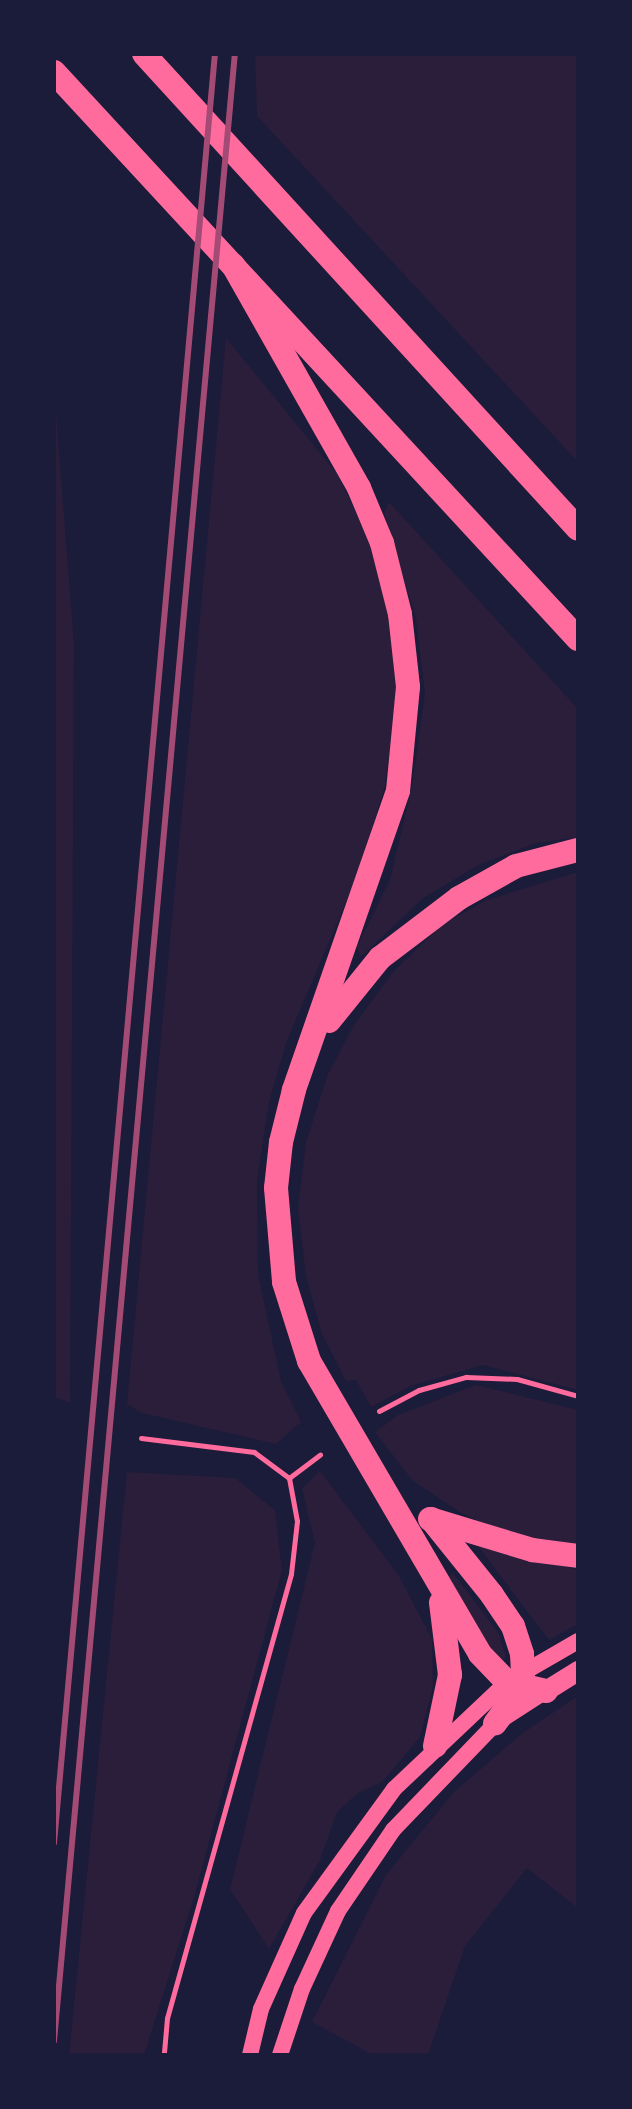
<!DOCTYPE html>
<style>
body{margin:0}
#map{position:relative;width:632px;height:2109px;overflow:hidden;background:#1b1b3a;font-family:Rubik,sans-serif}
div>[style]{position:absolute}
.green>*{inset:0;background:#2a1e3b}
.path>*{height:5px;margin:-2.5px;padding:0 2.5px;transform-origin:2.5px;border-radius:2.5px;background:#ff6b9d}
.secondary>*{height:16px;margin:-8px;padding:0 8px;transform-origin:8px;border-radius:8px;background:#ff6b9d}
.primary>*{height:20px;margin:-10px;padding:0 10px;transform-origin:10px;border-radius:10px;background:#ff6b9d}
.motorway>*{height:24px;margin:-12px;padding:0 12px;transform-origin:12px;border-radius:12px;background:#ff6b9d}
.rail>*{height:6px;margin:-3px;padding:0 3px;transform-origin:3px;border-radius:3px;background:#a44b75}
span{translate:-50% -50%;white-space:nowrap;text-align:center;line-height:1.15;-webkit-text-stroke:8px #1b1b3a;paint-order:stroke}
.frame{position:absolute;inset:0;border:56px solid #1b1b3a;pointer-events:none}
</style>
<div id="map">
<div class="green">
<i style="clip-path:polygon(255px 54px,578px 54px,578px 462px,257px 116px)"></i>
<i style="clip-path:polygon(226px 338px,338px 475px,369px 541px,395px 639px,397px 705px,385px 785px,360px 869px,286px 1043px,269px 1102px,257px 1181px,258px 1274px,281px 1381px,301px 1422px,276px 1444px,142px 1413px,127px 1404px)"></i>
<i style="clip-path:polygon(54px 387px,74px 644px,70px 1403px,54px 1397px)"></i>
<i style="clip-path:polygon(389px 502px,578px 709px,578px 837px,536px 843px,480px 864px,422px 899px,361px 957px,357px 947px,390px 880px,412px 787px,425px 693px,416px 619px,384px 513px)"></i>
<i style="clip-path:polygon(578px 872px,578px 1390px,483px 1365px,410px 1386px,371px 1407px,356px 1380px,346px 1381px,322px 1334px,306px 1276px,298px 1209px,306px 1142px,328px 1074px,354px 1025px,394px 971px,443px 924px,487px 900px)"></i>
<i style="clip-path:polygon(476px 1385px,578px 1410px,578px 1544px,511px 1535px,461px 1513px,412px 1480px,375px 1432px,398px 1415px)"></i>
<i style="clip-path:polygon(320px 1471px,399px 1576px,432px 1639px,433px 1686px,420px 1737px,382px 1782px,358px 1793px,337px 1812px,320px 1860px,269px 1949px,230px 1889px,315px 1543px,302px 1488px)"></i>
<i style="clip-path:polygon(127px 1472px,235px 1478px,275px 1510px,282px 1570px,195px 1894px,144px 2055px,69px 2055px)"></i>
<i style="clip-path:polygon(474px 1541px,578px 1570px,578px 1624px,549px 1640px)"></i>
<i style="clip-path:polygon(453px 1573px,499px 1634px,506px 1657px,501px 1663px,471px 1622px,449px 1576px)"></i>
<i style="clip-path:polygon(578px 1696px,578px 1908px,527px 1868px,465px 1946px,428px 2055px,373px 2055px,312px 2022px,386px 1875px,454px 1792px,520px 1735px)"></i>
</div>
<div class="path">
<i style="left:379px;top:1411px;width:45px;rotate:-27.7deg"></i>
<i style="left:419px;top:1390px;width:49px;rotate:-15.5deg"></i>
<i style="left:466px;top:1377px;width:51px;rotate:2.2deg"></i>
<i style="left:517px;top:1379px;width:63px;rotate:15.6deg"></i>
<i style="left:141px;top:1438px;width:114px;rotate:7.1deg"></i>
<i style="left:254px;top:1452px;width:44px;rotate:36.6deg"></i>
<i style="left:289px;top:1478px;width:44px;rotate:79.5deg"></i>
<i style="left:297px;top:1521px;width:53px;rotate:96.5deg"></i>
<i style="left:291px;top:1574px;width:461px;rotate:105.6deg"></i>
<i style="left:167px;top:2018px;width:37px;rotate:95deg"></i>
<i style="left:289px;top:1478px;width:39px;rotate:-37deg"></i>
</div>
<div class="secondary">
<i style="left:250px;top:2055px;width:47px;rotate:-76.6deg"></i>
<i style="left:261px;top:2009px;width:105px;rotate:-65.9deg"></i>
<i style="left:304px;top:1913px;width:153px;rotate:-54deg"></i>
<i style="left:394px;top:1789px;width:156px;rotate:-43.4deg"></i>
<i style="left:507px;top:1682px;width:82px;rotate:-30deg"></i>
<i style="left:280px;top:2055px;width:70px;rotate:-71.6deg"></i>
<i style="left:302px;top:1989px;width:86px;rotate:-65.2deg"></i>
<i style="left:338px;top:1911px;width:98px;rotate:-55.8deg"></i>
<i style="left:393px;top:1830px;width:147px;rotate:-46.1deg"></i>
<i style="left:495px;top:1724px;width:61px;rotate:-32.9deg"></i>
</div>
<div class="primary">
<i style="left:546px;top:1691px;width:38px;rotate:-32deg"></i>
</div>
<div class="motorway">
<i style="left:144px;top:54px;width:643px;rotate:47.58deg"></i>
<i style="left:54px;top:72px;width:772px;rotate:47.26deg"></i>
<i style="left:233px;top:265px;width:256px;rotate:60.5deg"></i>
<i style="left:359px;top:488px;width:60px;rotate:67.3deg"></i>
<i style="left:382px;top:543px;width:73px;rotate:75.8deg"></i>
<i style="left:400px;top:614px;width:73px;rotate:83.7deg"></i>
<i style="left:408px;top:687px;width:104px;rotate:95.5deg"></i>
<i style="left:398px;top:791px;width:317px;rotate:109.2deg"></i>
<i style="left:294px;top:1090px;width:54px;rotate:104deg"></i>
<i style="left:281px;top:1142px;width:46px;rotate:96.2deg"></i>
<i style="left:276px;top:1188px;width:94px;rotate:85.1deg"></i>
<i style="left:284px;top:1282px;width:83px;rotate:72.4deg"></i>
<i style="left:309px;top:1361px;width:339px;rotate:59.7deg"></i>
<i style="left:480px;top:1654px;width:39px;rotate:46deg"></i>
<i style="left:507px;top:1682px;width:40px;rotate:13deg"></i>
<i style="left:329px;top:1021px;width:81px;rotate:-51deg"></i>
<i style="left:380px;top:958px;width:99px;rotate:-37.2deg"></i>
<i style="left:459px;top:898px;width:65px;rotate:-29.3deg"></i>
<i style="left:516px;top:866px;width:64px;rotate:-14.5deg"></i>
<i style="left:430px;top:1519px;width:107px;rotate:16.9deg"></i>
<i style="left:532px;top:1550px;width:46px;rotate:7.4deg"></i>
<i style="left:431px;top:1519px;width:97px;rotate:51.2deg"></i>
<i style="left:492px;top:1595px;width:37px;rotate:56deg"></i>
<i style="left:513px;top:1626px;width:29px;rotate:72deg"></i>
<i style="left:522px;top:1654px;width:19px;rotate:87deg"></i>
<i style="left:523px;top:1673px;width:24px;rotate:109deg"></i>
<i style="left:515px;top:1696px;width:34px;rotate:126deg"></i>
<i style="left:435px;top:1746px;width:73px;rotate:-78.1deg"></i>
<i style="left:450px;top:1675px;width:73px;rotate:-97.1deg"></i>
</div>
<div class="rail">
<i style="left:54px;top:1843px;width:1796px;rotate:-84.86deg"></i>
<i style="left:54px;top:2041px;width:1995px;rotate:-84.8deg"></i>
</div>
<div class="frame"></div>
</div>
